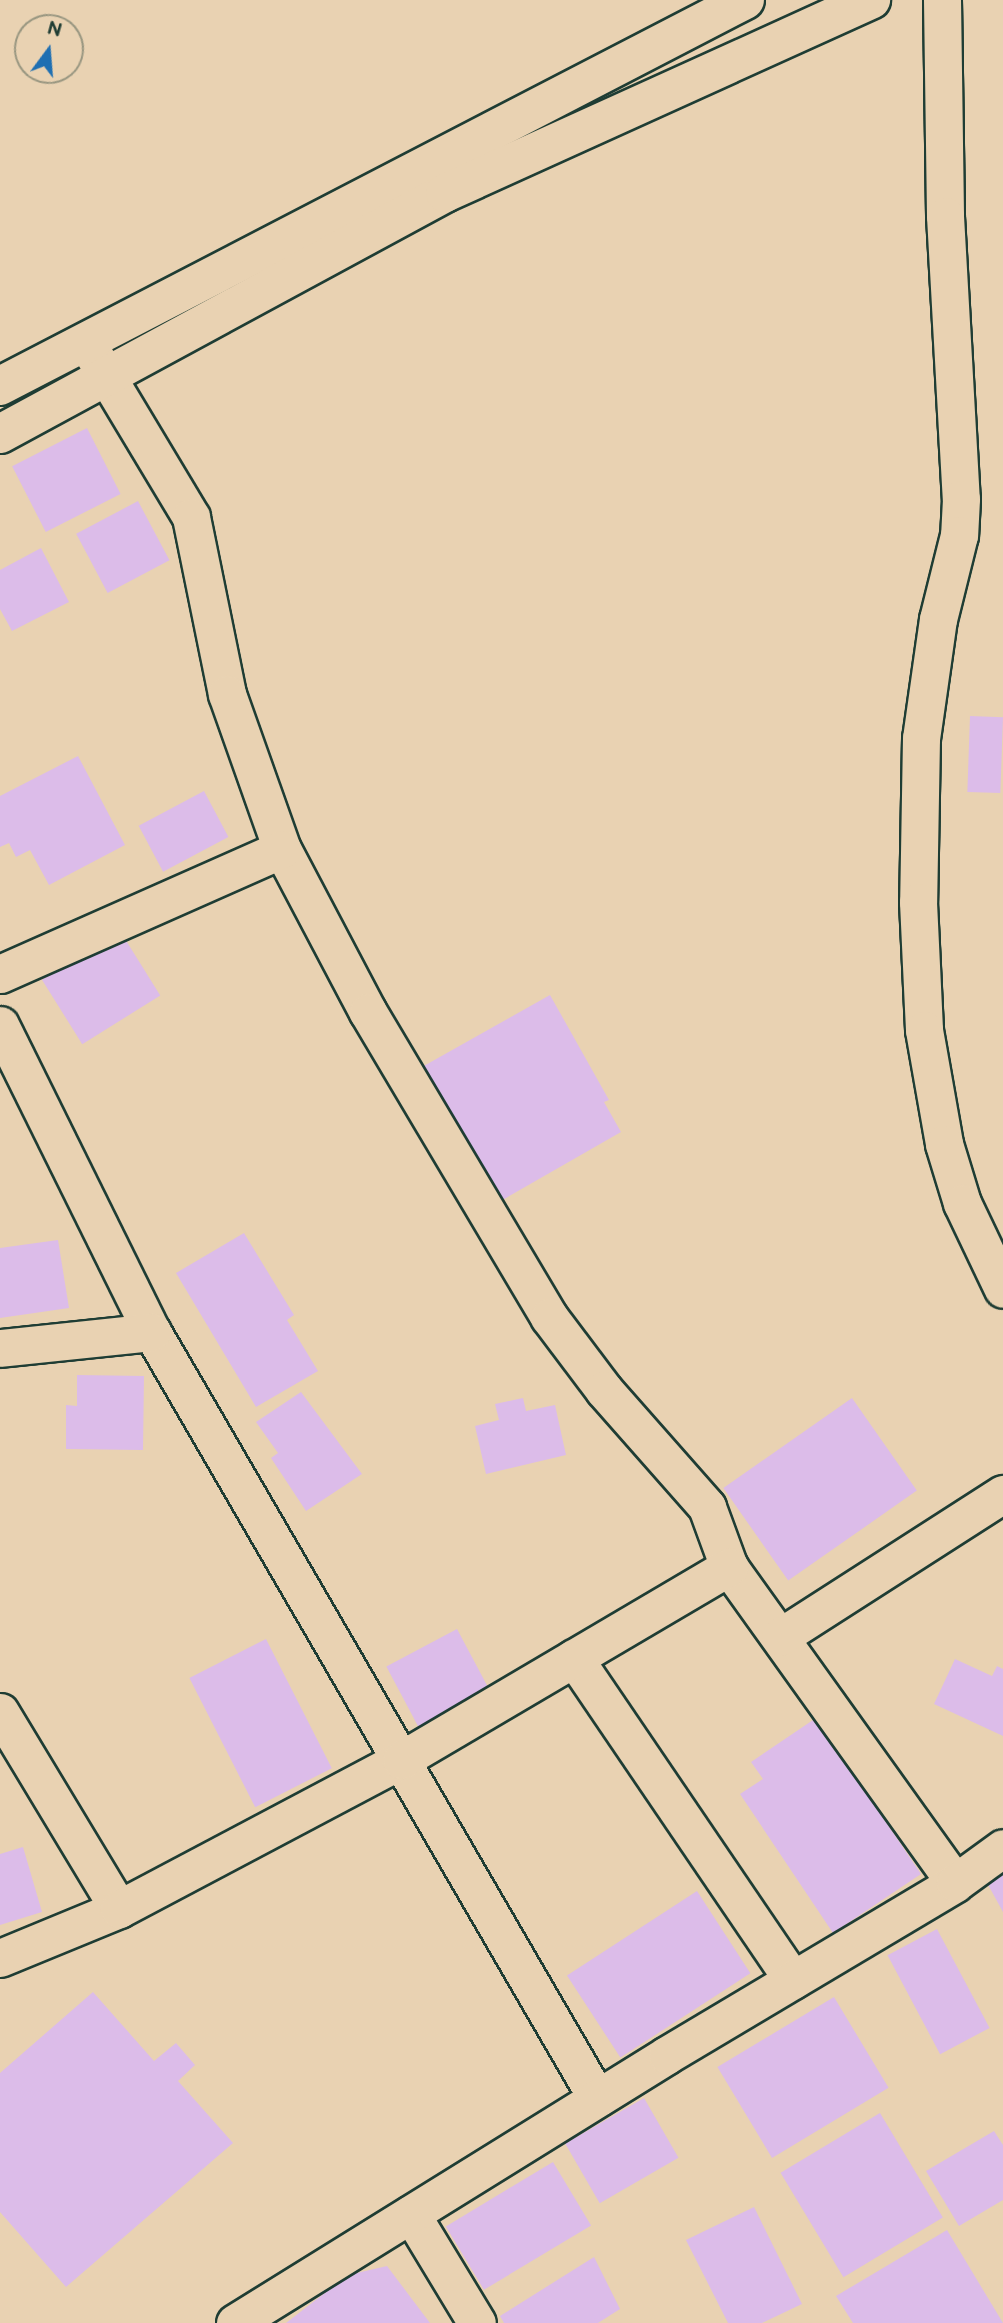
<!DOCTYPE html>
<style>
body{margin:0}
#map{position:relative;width:1003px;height:2323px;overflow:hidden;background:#e9d2b2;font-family:"Balsamiq Sans",sans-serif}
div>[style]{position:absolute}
.building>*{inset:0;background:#dcbce9;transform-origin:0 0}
.roads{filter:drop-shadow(2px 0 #1f3d34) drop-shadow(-2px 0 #1f3d34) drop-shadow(0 2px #1f3d34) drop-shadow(0 -2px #1f3d34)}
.street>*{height:37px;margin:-18.5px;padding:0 18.5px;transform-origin:18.5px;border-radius:18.5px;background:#e9d2b2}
.secondary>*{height:38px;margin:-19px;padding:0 19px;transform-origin:19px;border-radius:19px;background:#e9d2b2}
span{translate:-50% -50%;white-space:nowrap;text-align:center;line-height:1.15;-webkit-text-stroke:5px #e9d2b2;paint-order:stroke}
.north{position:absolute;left:14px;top:14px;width:70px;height:70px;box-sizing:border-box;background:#e9d2b2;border:2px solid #989680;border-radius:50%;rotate:16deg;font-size:19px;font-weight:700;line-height:28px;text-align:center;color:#1f3d34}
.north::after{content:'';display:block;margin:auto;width:24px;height:32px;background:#1f6fb2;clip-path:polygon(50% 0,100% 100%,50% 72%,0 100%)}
</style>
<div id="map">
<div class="building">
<i style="left:87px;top:428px;width:74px;height:84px;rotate:63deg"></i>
<i style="left:138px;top:501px;width:67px;height:70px;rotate:62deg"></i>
<i style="clip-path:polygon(41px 548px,69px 602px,12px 631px,0 609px,0 570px)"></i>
<i style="left:970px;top:716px;width:33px;height:76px;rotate:2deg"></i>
<i style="clip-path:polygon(78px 756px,125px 845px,49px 885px,30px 850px,16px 857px,9px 843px,0 847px,0 796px)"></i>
<i style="left:204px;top:791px;width:52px;height:74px;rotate:62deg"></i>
<i style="left:120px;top:931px;width:76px;height:92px;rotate:58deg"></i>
<i style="clip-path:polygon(550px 995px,609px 1100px,604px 1102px,621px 1132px,499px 1202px,422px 1067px)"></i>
<i style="clip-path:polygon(244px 1233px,294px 1315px,287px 1320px,318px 1371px,256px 1407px,176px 1273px)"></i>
<i style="clip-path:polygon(58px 1240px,69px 1308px,0 1318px,0 1248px)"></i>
<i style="clip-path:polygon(77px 1375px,144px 1376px,143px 1450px,66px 1449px,66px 1405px,77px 1406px)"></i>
<i style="clip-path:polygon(301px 1392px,362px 1474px,306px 1511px,271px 1458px,278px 1453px,256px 1422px)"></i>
<i style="clip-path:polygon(523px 1398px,526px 1411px,555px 1405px,566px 1455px,486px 1474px,475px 1426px,499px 1420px,495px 1404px)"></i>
<i style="left:852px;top:1398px;width:113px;height:157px;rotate:55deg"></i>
<i style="left:457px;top:1629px;width:76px;height:80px;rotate:62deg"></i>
<i style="left:266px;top:1639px;width:145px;height:86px;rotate:63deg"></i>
<i style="clip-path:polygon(955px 1659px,992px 1676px,997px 1666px,1003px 1669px,1003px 1736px,934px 1704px)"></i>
<i style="clip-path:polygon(816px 1718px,921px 1874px,833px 1933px,740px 1794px,763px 1779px,751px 1762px)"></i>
<i style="clip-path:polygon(23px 1847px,42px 1912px,0 1925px,0 1854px)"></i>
<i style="clip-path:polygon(1003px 1872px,1003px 1912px,986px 1881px)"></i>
<i style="left:697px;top:1891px;width:98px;height:155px;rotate:57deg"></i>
<i style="left:937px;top:1929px;width:112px;height:56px;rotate:62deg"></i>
<i style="clip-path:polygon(93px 1992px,154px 2061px,176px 2043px,195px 2065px,178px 2081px,233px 2143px,66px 2287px,0 2212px,0 2073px)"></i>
<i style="left:834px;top:1997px;width:106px;height:136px;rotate:59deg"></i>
<i style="left:644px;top:2098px;width:69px;height:91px;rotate:60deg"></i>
<i style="left:880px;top:2113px;width:122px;height:116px;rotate:59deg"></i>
<i style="clip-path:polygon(994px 2131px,1003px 2145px,1003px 2200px,959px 2226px,926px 2171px)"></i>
<i style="left:553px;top:2162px;width:74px;height:125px;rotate:59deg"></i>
<i style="clip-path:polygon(754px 2207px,802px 2304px,762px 2323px,728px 2323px,686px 2240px)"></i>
<i style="clip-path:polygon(947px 2230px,1003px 2323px,853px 2323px,836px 2296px)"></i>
<i style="clip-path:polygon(594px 2257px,620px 2309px,598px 2323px,504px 2323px,500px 2316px)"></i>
<i style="clip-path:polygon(387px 2266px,430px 2323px,286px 2323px,348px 2275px)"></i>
</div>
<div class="roads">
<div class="street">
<i style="left:942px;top:0;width:216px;rotate:89.2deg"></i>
<i style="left:945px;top:216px;width:283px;rotate:86.8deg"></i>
<i style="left:961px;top:499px;width:36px;rotate:93deg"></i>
<i style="left:959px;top:535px;width:87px;rotate:104deg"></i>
<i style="left:938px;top:619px;width:120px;rotate:98.1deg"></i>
<i style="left:921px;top:738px;width:164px;rotate:91deg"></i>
<i style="left:918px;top:902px;width:128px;rotate:87.3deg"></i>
<i style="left:924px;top:1030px;width:116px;rotate:80deg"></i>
<i style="left:944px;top:1144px;width:62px;rotate:73deg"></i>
<i style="left:962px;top:1203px;width:95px;rotate:64.5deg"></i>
<i style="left:92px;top:352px;width:192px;rotate:59deg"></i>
<i style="left:191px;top:517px;width:181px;rotate:78.5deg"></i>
<i style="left:227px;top:694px;width:164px;rotate:70.5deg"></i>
<i style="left:282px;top:849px;width:184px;rotate:62.2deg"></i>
<i style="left:368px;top:1012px;width:355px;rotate:59.3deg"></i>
<i style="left:549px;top:1317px;width:91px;rotate:53deg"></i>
<i style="left:604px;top:1390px;width:156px;rotate:48.6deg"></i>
<i style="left:707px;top:1507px;width:64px;rotate:69.9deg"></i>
<i style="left:729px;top:1567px;width:388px;rotate:54.4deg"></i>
<i style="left:0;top:974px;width:308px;rotate:-23.9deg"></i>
<i style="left:0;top:1025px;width:343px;rotate:63.7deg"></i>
<i style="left:152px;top:1332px;width:886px;rotate:59.85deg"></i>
<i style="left:0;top:1348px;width:153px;rotate:-6deg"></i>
<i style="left:780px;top:1637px;width:265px;rotate:-32.7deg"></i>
<i style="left:574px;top:1658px;width:389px;rotate:55.8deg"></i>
<i style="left:0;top:1712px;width:230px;rotate:58.9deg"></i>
<i style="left:0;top:1958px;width:129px;rotate:-22.4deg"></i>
<i style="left:119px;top:1909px;width:319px;rotate:-27.9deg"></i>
<i style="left:401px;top:1760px;width:381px;rotate:-30.5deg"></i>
<i style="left:411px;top:2214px;width:127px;rotate:58.8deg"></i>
<i style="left:235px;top:2323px;width:508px;rotate:-31.81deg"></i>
<i style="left:667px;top:2055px;width:335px;rotate:-30.8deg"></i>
<i style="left:955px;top:1883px;width:59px;rotate:-36.1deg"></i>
</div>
<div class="secondary">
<i style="left:0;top:386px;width:839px;rotate:-27.39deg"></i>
<i style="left:0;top:434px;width:506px;rotate:-28.44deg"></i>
<i style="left:445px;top:193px;width:468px;rotate:-24.4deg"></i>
</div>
</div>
<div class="north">N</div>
</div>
